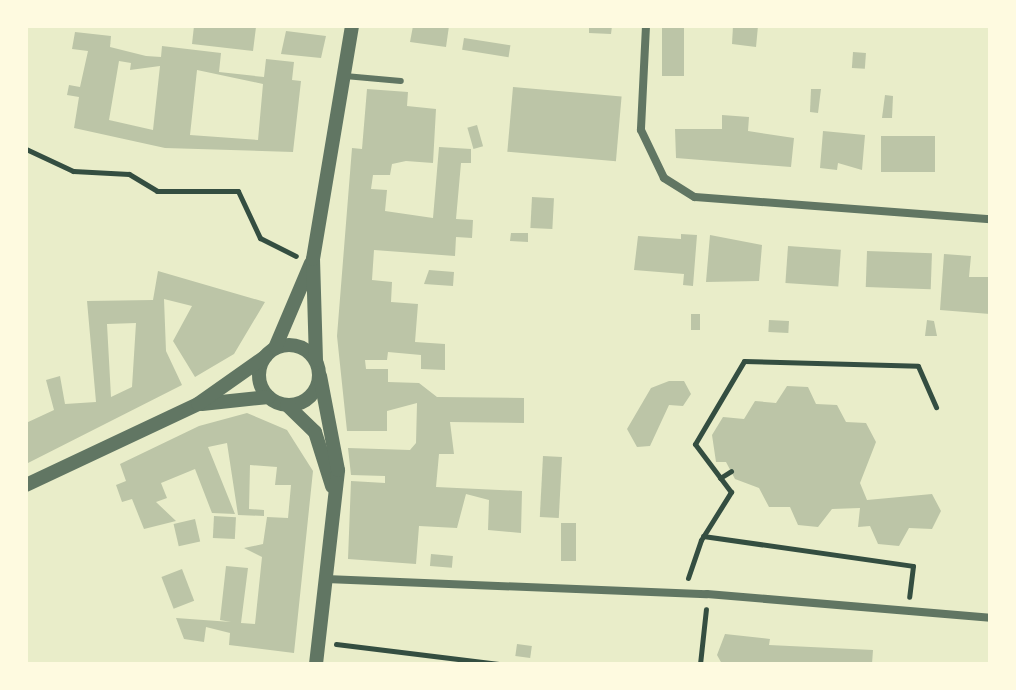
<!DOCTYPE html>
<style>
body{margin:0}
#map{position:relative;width:1016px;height:690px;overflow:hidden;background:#e9edc9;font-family:"Golos Text",sans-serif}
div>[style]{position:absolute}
.building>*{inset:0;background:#bcc5a7;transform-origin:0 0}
.path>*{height:5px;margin:-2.5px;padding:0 2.5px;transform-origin:2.5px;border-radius:2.5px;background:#344e41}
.service>*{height:6px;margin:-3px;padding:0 3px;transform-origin:3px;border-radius:3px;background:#617663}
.minor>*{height:8px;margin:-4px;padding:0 4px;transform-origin:4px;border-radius:4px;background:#617663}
.tertiary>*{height:14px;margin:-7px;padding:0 7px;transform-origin:7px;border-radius:7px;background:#617663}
.tertiary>.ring{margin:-7px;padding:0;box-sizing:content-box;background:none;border:14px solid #617663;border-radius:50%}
span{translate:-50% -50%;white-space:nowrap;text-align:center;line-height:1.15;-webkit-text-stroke:6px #fefae0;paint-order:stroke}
.frame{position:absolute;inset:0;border:28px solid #fefae0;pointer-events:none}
</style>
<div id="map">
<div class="building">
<i style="clip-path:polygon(194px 26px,256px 27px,253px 51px,192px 44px)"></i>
<i style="clip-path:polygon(413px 26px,449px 26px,446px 47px,410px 42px)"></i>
<i style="clip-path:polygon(589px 26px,612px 26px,611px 34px,589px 33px)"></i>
<i style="left:662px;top:26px;width:22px;height:50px"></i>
<i style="clip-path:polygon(733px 26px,758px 26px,756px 47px,732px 44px)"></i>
<i style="clip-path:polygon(286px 31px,326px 36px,321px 58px,281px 54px)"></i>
<i style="clip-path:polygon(evenodd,75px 32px,111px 36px,110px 47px,146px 56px,161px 57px,162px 46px,221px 53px,219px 72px,264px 77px,266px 59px,294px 62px,292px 80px,301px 81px,293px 152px,165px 148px,74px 128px,79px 97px,67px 95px,69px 85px,80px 87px,88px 51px,72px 49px,75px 32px,119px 61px,131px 63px,130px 70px,160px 66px,153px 130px,109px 120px,119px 61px,75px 32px,197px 70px,263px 84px,258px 140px,190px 135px,197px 70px)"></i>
<i style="left:464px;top:38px;width:47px;height:12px;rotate:9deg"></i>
<i style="left:853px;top:52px;width:13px;height:16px;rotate:4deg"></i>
<i style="left:513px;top:87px;width:109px;height:65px;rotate:5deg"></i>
<i style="clip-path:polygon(367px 89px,408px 92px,407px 106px,436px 109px,433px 163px,406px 161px,392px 164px,390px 175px,373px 175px,371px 189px,387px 190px,385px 211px,433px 218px,439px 147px,471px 149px,471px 163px,461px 163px,456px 219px,473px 220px,472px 238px,456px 237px,455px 256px,374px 250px,372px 280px,392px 282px,391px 302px,418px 304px,415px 342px,445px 344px,445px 370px,421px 369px,421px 355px,388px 352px,387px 360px,365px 360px,366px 369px,388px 369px,388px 382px,419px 383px,437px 397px,524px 398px,524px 423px,450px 422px,454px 454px,439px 454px,436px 487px,522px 491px,521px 533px,488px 530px,489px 500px,466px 494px,457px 528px,419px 526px,416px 564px,348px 559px,351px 481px,385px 483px,385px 476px,351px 475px,348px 448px,410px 450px,416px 443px,417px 403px,387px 411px,387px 431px,347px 431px,337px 336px,352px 148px,362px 149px)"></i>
<i style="clip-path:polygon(811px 89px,821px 89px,818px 113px,810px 112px)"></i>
<i style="clip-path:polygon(885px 95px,893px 96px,892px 118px,882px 118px)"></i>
<i style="clip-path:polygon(722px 115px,749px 117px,748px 131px,794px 138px,791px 167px,676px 158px,675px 129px,722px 129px)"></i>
<i style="left:477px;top:125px;width:22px;height:10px;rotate:74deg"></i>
<i style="clip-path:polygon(823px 131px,865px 135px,862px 170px,838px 163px,837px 170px,820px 168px)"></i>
<i style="left:881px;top:136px;width:54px;height:36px"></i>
<i style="left:532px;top:197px;width:22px;height:31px;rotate:3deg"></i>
<i style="clip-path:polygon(511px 233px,528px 233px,528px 242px,510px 241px)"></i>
<i style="clip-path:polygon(681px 234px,697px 235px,693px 286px,683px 285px,684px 274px,634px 270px,638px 236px,681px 239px)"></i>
<i style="clip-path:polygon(710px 235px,762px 245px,759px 281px,706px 282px)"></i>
<i style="left:788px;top:246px;width:53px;height:37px;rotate:4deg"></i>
<i style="left:867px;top:251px;width:65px;height:36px;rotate:2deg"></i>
<i style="clip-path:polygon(944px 254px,971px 256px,969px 277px,990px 277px,990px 314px,940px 310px)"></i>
<i style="clip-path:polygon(429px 270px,454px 272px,453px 286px,424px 284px)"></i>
<i style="clip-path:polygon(evenodd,158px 271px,265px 302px,234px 354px,195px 377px,173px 341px,192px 306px,164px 299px,166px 351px,182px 385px,26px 464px,26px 423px,54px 410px,46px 380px,60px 376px,65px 404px,96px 402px,87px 301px,153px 300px,158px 271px,136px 323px,132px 387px,111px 397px,107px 324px,136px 323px)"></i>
<i style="left:691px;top:314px;width:9px;height:16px"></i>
<i style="left:769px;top:320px;width:20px;height:12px;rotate:3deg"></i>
<i style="clip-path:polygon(927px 320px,934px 321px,937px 336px,925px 336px)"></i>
<i style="clip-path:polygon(669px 381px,684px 381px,691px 394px,683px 406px,669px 405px,650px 446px,637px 447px,627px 429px,651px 388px)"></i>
<i style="clip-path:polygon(787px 386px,808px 387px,816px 404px,837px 405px,846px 422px,866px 423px,876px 442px,860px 483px,867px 500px,932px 494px,941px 511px,932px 529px,909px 528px,899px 546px,878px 544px,870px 526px,858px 527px,860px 508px,832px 509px,818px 527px,798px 525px,790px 507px,769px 507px,759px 488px,735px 479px,726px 462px,716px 462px,712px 435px,723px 417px,744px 419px,755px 401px,776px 403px)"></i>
<i style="clip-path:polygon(247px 413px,287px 430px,313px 471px,294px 653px,229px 645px,230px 633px,206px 627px,204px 642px,184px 639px,176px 618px,231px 622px,220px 620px,226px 566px,248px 568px,241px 623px,255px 624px,262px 557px,244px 548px,263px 544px,267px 517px,288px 518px,291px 485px,275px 485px,277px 467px,250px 465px,249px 509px,264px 510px,264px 516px,238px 515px,227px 443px,208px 447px,235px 514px,212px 513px,195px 469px,161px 483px,167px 498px,156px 502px,176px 521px,144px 529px,132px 499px,122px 502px,116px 485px,126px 481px,120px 464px,199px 426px)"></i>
<i style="left:543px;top:456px;width:19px;height:61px;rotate:3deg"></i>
<i style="left:214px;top:516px;width:22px;height:22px;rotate:3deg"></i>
<i style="left:195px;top:519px;width:23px;height:22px;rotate:77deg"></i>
<i style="left:561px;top:523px;width:15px;height:38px"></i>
<i style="left:431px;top:554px;width:22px;height:12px;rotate:5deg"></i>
<i style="left:182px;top:569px;width:34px;height:22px;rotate:69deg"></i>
<i style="clip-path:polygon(725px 634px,770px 639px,769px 645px,873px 650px,872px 664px,722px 664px,717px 655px)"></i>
<i style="left:517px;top:644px;width:15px;height:12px;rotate:8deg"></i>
</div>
<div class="path">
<i style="left:26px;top:149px;width:52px;rotate:25.1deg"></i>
<i style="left:73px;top:171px;width:56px;rotate:3.1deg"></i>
<i style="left:129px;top:174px;width:33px;rotate:31deg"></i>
<i style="left:157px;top:191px;width:81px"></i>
<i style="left:238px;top:191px;width:52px;rotate:64.9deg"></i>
<i style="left:260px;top:238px;width:40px;rotate:26.6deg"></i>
<i style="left:720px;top:478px;width:13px;rotate:-32deg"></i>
<i style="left:703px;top:536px;width:212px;rotate:8.1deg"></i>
<i style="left:913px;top:566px;width:31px;rotate:97deg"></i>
<i style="left:688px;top:578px;width:40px;rotate:-71.1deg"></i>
<i style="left:701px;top:540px;width:57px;rotate:-58deg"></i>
<i style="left:731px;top:492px;width:60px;rotate:-126.9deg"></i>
<i style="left:695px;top:444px;width:96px;rotate:-59.4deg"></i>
<i style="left:744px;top:361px;width:174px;rotate:1.6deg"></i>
<i style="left:918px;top:366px;width:45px;rotate:66.3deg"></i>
<i style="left:336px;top:644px;width:164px;rotate:7deg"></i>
<i style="left:700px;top:664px;width:55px;rotate:-83.8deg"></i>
</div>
<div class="service">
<i style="left:345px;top:76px;width:56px;rotate:5.1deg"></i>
</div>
<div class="minor">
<i style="left:646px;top:26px;width:104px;rotate:92.8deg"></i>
<i style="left:641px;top:130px;width:53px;rotate:64.4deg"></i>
<i style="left:664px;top:178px;width:36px;rotate:32deg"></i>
<i style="left:695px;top:197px;width:296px;rotate:4.3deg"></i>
<i style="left:326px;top:579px;width:381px;rotate:2.3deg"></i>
<i style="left:707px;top:594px;width:284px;rotate:4.8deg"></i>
</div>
<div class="tertiary">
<i class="ring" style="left:259px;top:345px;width:46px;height:46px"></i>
<i style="left:275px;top:348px;width:92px;rotate:-67deg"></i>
<i style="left:316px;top:360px;width:101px;rotate:-91.7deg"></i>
<i style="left:313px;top:259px;width:236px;rotate:-80.5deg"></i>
<i style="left:202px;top:404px;width:67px;rotate:-6deg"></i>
<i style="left:287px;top:405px;width:39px;rotate:44deg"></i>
<i style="left:315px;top:432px;width:57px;rotate:72.5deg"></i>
<i style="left:26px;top:485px;width:190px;rotate:-25.2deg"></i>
<i style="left:198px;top:404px;width:83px;rotate:-35.2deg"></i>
<i style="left:316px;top:664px;width:195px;rotate:-83.5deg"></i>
<i style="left:338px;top:470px;width:96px;rotate:-100.8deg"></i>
</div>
<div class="frame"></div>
</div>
